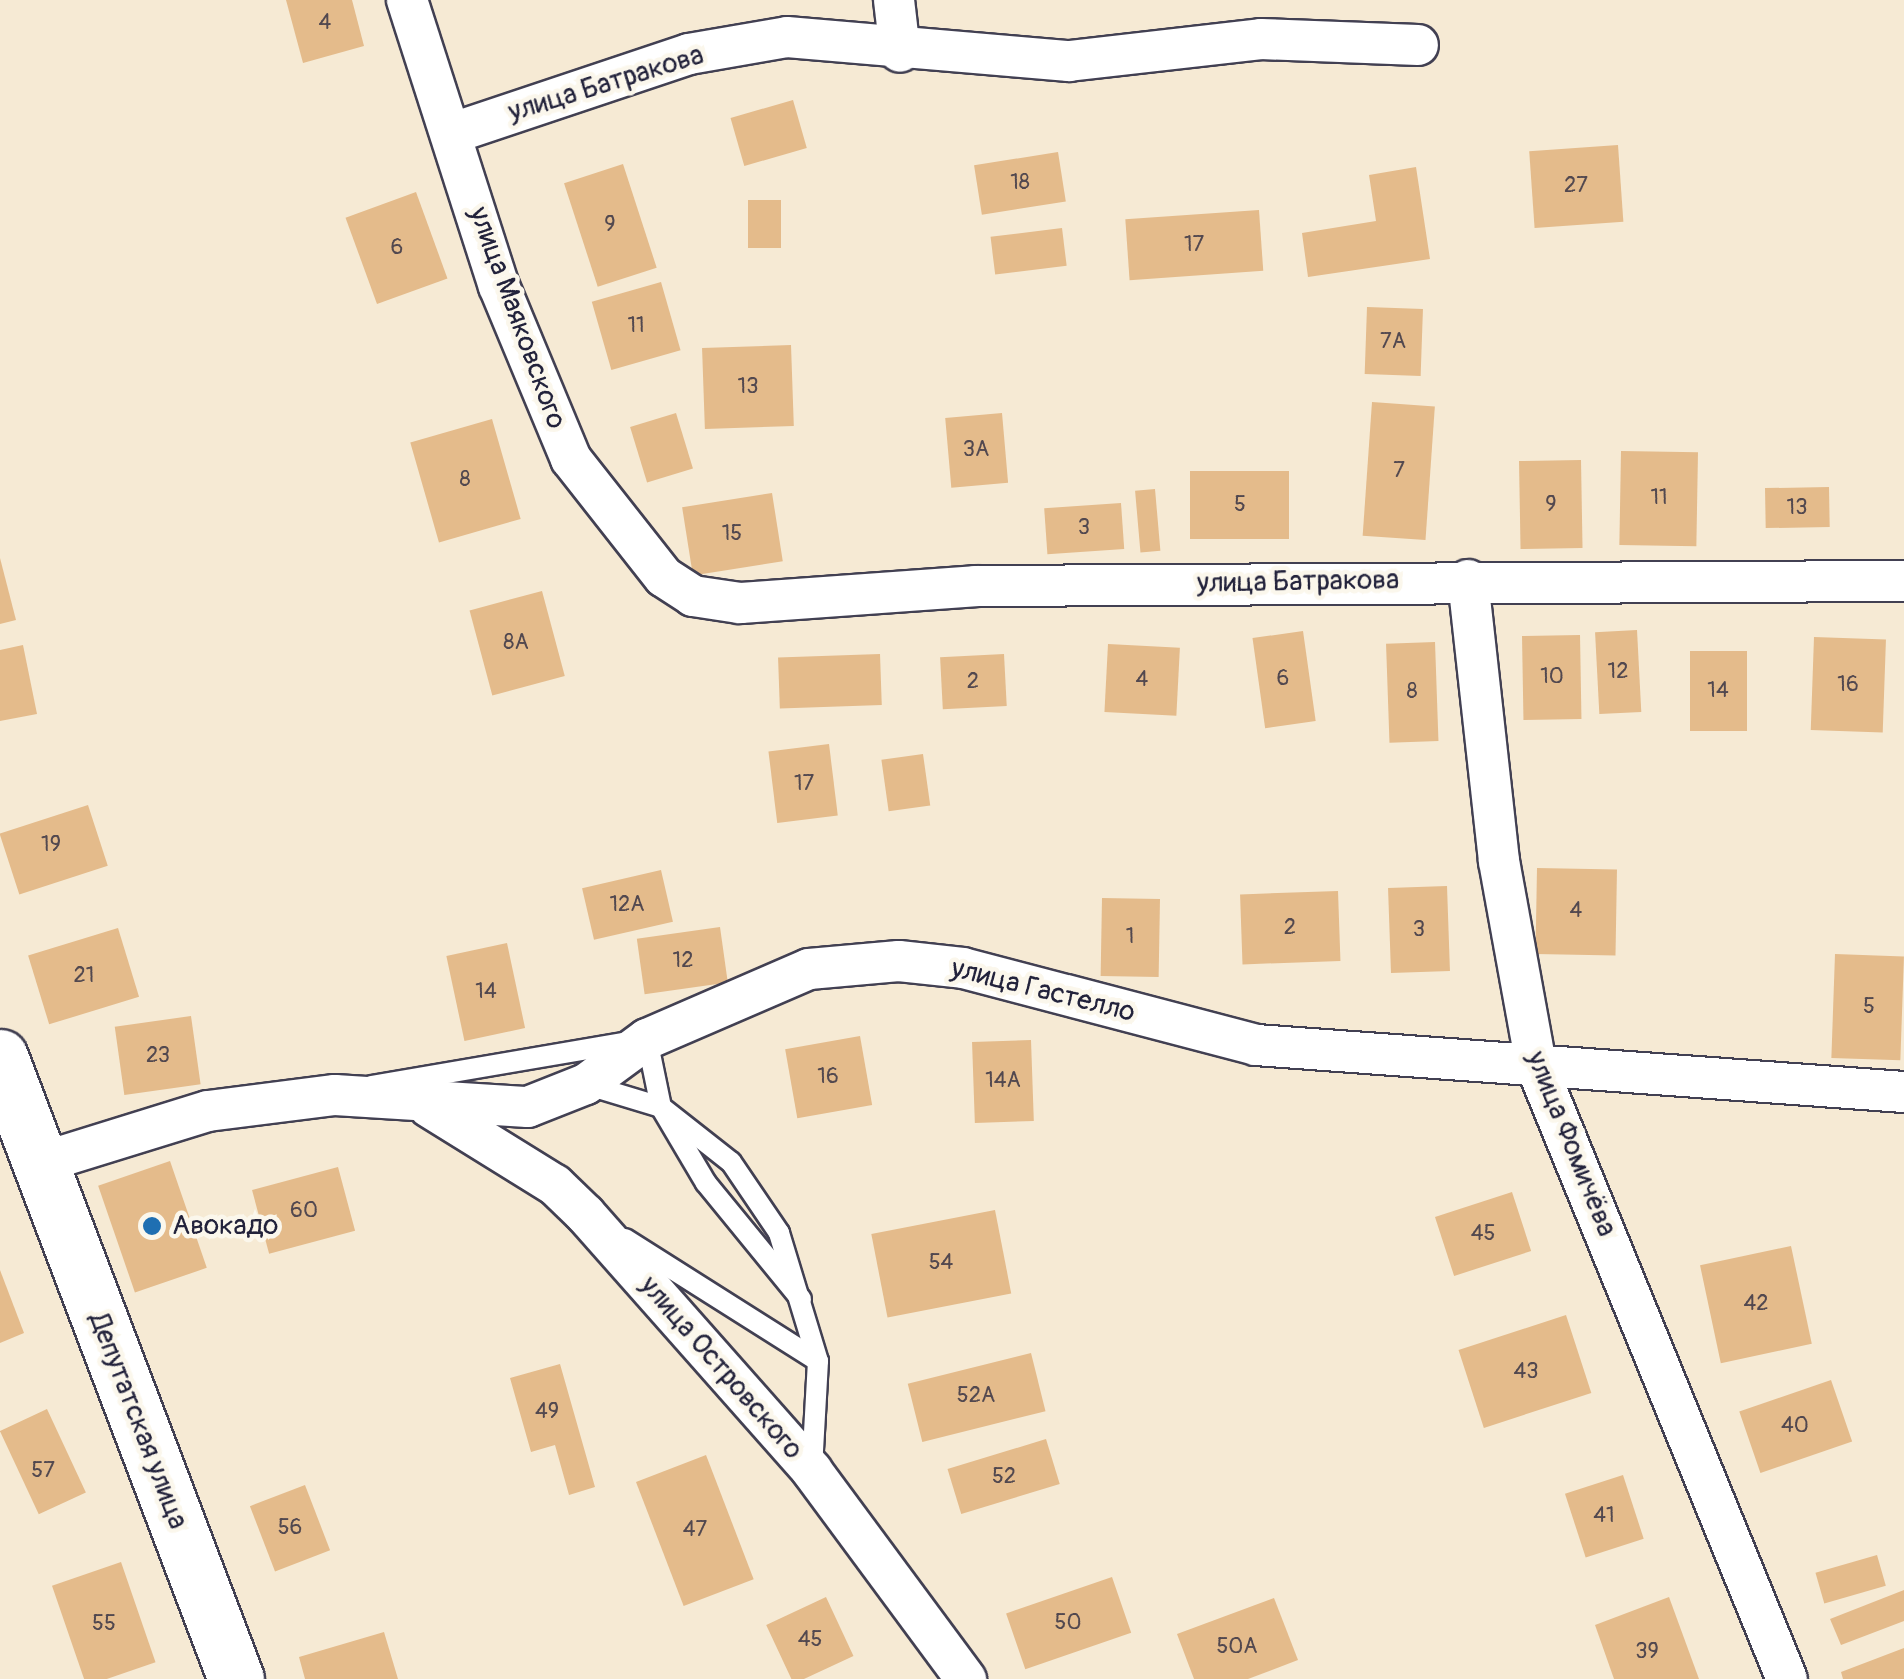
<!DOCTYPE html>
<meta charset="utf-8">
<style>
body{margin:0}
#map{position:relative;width:1904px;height:1679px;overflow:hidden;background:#f6ead4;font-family:Pangolin,sans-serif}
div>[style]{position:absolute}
.building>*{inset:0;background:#e4bb8b;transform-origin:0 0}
.roads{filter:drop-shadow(2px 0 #424052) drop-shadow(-2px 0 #424052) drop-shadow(0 2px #424052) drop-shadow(0 -2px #424052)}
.lane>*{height:20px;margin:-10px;padding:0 10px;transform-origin:10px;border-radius:10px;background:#fff}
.street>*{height:40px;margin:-20px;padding:0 20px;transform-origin:20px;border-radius:20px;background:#fff}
.secondary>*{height:55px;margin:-27.5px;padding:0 27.5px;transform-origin:27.5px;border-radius:27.5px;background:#fff}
.dots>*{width:28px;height:28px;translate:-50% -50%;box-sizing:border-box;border:5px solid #fbf7ec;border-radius:50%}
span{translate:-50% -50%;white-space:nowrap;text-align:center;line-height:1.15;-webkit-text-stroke:9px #fbf7ec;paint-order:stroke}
.number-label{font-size:22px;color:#52484f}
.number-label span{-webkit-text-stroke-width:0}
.street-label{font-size:28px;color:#22223b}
.poi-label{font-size:28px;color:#22223b}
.left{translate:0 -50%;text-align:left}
</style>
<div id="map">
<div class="building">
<i style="clip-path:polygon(286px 0,352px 0,364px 46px,303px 63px)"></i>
<i style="left:793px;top:100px;width:50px;height:65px;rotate:74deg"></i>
<i style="left:1618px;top:145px;width:77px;height:89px;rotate:86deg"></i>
<i style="left:1058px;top:152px;width:50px;height:85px;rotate:81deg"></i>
<i style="left:623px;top:164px;width:109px;height:62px;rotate:72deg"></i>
<i style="clip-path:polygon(1416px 167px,1430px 259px,1308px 277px,1302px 233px,1376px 221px,1369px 175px)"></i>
<i style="left:416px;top:192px;width:92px;height:75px;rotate:70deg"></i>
<i style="left:781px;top:200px;width:48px;height:33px;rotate:90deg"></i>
<i style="left:1259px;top:210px;width:61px;height:134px;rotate:86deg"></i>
<i style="left:1062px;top:228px;width:38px;height:72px;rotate:83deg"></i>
<i style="left:661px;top:282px;width:71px;height:72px;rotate:74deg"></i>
<i style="left:1367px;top:307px;width:56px;height:67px;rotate:2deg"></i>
<i style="left:791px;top:345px;width:81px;height:89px;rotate:88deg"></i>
<i style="left:1372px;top:402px;width:63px;height:134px;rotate:4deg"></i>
<i style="left:676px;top:413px;width:58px;height:48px;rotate:73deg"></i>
<i style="left:1002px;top:413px;width:70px;height:57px;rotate:85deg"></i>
<i style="left:492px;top:419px;width:104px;height:85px;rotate:74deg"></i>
<i style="left:1621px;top:451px;width:77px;height:94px;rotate:1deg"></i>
<i style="left:1581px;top:460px;width:88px;height:62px;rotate:89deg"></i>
<i style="left:1289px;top:471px;width:68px;height:99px;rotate:90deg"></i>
<i style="left:1829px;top:487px;width:40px;height:64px;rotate:89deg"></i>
<i style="left:1155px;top:489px;width:62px;height:20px;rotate:85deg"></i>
<i style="left:772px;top:493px;width:69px;height:91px;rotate:81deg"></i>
<i style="left:1121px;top:503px;width:46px;height:77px;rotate:86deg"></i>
<i style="clip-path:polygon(0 558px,16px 620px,0 624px)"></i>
<i style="left:542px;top:591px;width:88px;height:75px;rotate:75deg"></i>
<i style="left:1637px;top:630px;width:82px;height:42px;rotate:87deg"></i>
<i style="left:1303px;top:631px;width:91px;height:51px;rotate:82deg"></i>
<i style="left:1580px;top:635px;width:84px;height:58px;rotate:89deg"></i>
<i style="left:1814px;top:637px;width:72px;height:93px;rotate:2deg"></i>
<i style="left:1435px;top:642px;width:99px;height:49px;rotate:88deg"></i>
<i style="left:1108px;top:644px;width:72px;height:68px;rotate:3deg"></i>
<i style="clip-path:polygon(23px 645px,37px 714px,0 721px,0 650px)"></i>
<i style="left:1690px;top:651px;width:57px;height:80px"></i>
<i style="left:880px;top:654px;width:51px;height:102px;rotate:88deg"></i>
<i style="left:1004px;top:654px;width:52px;height:64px;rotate:87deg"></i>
<i style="left:829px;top:744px;width:72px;height:61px;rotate:83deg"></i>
<i style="left:923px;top:754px;width:52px;height:42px;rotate:82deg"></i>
<i style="left:88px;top:805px;width:64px;height:93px;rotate:72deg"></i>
<i style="left:1537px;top:868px;width:80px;height:86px;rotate:1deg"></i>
<i style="left:661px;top:870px;width:53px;height:81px;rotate:77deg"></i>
<i style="left:1447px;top:886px;width:85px;height:59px;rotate:88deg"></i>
<i style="left:1338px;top:891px;width:70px;height:98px;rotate:88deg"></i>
<i style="left:1102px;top:898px;width:58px;height:78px;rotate:1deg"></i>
<i style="left:720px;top:927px;width:56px;height:84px;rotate:82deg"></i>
<i style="left:118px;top:928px;width:72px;height:94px;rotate:73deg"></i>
<i style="left:507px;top:943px;width:87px;height:62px;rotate:78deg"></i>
<i style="left:1835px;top:954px;width:69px;height:104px;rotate:2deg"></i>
<i style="left:191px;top:1016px;width:69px;height:77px;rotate:82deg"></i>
<i style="left:860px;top:1036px;width:70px;height:76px;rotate:80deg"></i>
<i style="left:1031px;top:1040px;width:81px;height:59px;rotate:88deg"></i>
<i style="left:170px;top:1161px;width:113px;height:76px;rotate:71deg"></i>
<i style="left:338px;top:1167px;width:66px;height:89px;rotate:75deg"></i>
<i style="left:1512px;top:1192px;width:62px;height:81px;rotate:72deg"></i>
<i style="left:995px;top:1210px;width:85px;height:126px;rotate:79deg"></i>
<i style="left:1791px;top:1246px;width:100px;height:93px;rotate:78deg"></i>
<i style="clip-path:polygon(0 1270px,24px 1333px,0 1343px)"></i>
<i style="left:1566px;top:1315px;width:82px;height:113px;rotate:72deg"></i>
<i style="left:1031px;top:1353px;width:60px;height:127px;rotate:76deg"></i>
<i style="clip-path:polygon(560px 1364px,595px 1487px,569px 1495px,555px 1445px,531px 1452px,510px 1378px)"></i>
<i style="left:1831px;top:1380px;width:65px;height:97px;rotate:71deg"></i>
<i style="left:47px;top:1409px;width:92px;height:52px;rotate:65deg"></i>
<i style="left:1046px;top:1439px;width:47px;height:103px;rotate:73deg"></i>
<i style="left:706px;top:1455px;width:133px;height:75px;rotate:69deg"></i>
<i style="left:1623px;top:1475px;width:67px;height:61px;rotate:72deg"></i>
<i style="left:305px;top:1485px;width:70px;height:59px;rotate:69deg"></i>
<i style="left:1877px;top:1555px;width:32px;height:64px;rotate:74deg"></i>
<i style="left:121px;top:1562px;width:106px;height:73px;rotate:71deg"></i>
<i style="left:1112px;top:1577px;width:59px;height:112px;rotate:71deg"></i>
<i style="clip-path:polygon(1904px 1590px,1904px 1621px,1841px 1645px,1830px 1619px)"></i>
<i style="left:826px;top:1597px;width:65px;height:66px;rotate:65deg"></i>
<i style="clip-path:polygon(1669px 1597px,1699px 1679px,1614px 1679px,1595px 1625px)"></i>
<i style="clip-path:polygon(1274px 1598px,1298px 1660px,1248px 1679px,1194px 1679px,1177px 1634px)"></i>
<i style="clip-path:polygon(384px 1632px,398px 1679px,305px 1679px,299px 1657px)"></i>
<i style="clip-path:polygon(1904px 1648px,1904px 1679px,1843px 1679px,1841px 1672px)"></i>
</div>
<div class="roads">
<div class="lane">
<i style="left:588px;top:1085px;width:76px;rotate:16.8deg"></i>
<i style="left:661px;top:1107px;width:89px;rotate:38.2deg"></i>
<i style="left:731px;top:1162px;width:86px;rotate:55.9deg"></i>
<i style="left:779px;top:1233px;width:134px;rotate:73.1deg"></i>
<i style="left:818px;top:1361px;width:106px;rotate:93.2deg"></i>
<i style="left:371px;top:1086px;width:280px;rotate:-9.7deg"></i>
<i style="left:647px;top:1039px;width:69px;rotate:78.4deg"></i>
<i style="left:661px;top:1107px;width:88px;rotate:59.4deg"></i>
<i style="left:706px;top:1183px;width:150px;rotate:50.7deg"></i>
<i style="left:625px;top:1239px;width:228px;rotate:32.3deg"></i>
</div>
<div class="street">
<i style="left:407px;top:0;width:300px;rotate:72.2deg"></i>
<i style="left:499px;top:286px;width:187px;rotate:67.4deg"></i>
<i style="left:571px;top:459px;width:150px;rotate:51.8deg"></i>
<i style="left:664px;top:577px;width:35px;rotate:33deg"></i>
<i style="left:693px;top:596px;width:48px;rotate:8.5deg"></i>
<i style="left:740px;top:603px;width:236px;rotate:-4.1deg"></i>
<i style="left:975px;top:586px;width:929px;rotate:-0.31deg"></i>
<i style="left:894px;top:0;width:52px;rotate:83.4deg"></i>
<i style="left:453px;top:133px;width:249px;rotate:-18.5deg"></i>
<i style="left:689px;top:54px;width:99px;rotate:-9.8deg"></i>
<i style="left:787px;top:37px;width:283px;rotate:4.9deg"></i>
<i style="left:1069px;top:61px;width:193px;rotate:-6.5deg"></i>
<i style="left:1261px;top:39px;width:157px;rotate:2.2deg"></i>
<i style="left:1468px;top:580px;width:283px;rotate:83.7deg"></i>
<i style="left:1499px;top:861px;width:207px;rotate:79.7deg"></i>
<i style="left:1536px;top:1065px;width:663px;rotate:67.77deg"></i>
<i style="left:429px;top:1107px;width:148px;rotate:31.8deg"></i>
<i style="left:555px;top:1185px;width:42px;rotate:44deg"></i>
<i style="left:585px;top:1214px;width:343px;rotate:48.5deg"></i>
<i style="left:812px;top:1471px;width:259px;rotate:53.5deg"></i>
<i style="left:40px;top:1163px;width:176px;rotate:-17.2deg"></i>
<i style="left:208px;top:1111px;width:128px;rotate:-7.2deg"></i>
<i style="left:335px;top:1095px;width:193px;rotate:3.6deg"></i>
<i style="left:528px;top:1107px;width:62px;rotate:-21.6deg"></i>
<i style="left:586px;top:1084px;width:76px;rotate:-36.4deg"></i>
<i style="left:647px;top:1039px;width:176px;rotate:-23.4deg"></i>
<i style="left:809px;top:969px;width:90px;rotate:-5.1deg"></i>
<i style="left:899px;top:961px;width:64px;rotate:6.2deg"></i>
<i style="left:963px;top:968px;width:303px;rotate:14.7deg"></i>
<i style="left:1256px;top:1045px;width:650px;rotate:4.15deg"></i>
</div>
<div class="secondary">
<i style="left:0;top:1057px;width:665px;rotate:69.22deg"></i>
</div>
</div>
<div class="dots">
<i style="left:152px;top:1226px;background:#1f6fb2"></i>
</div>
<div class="number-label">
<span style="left:325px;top:23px">4</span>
<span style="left:1020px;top:183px">18</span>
<span style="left:1576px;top:186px">27</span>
<span style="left:610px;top:225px">9</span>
<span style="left:1194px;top:245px">17</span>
<span style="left:397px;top:248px">6</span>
<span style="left:636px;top:326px">11</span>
<span style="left:1393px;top:342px">7А</span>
<span style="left:748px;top:387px">13</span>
<span style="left:976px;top:450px">3А</span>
<span style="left:1399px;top:471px">7</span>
<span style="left:465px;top:480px">8</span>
<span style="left:1659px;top:498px">11</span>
<span style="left:1240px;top:505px">5</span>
<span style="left:1551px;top:505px">9</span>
<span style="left:1797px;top:508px">13</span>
<span style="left:1084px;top:528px">3</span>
<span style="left:732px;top:534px">15</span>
<span style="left:516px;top:643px">8А</span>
<span style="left:1618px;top:672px">12</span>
<span style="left:1552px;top:677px">10</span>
<span style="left:1283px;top:679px">6</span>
<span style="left:1142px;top:680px">4</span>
<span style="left:973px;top:682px">2</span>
<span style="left:1848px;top:685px">16</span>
<span style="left:1718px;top:691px">14</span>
<span style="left:1412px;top:692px">8</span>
<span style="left:804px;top:784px">17</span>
<span style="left:51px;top:845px">19</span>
<span style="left:627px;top:905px">12А</span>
<span style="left:1576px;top:911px">4</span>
<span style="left:1290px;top:928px">2</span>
<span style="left:1419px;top:930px">3</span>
<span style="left:1130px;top:937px">1</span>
<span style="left:683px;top:961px">12</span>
<span style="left:84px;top:976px">21</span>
<span style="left:486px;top:992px">14</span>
<span style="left:1869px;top:1007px">5</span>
<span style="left:158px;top:1056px">23</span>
<span style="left:828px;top:1077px">16</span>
<span style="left:1003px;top:1081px">14А</span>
<span style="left:304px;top:1211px">60</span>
<span style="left:1483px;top:1234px">45</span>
<span style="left:941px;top:1263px">54</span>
<span style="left:1756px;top:1304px">42</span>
<span style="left:1526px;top:1372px">43</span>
<span style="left:976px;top:1396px">52А</span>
<span style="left:547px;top:1412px">49</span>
<span style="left:1795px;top:1426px">40</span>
<span style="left:43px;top:1471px">57</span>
<span style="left:1004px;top:1477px">52</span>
<span style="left:1604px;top:1516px">41</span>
<span style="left:290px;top:1528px">56</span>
<span style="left:695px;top:1530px">47</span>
<span style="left:1068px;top:1623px">50</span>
<span style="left:104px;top:1624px">55</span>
<span style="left:810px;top:1640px">45</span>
<span style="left:1237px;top:1647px">50А</span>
<span style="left:1647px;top:1652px">39</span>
</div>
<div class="street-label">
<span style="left:606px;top:84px;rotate:-17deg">улица Батракова</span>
<span style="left:517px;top:318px;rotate:70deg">улица Маяковского</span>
<span style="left:1298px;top:582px;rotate:-1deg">улица Батракова</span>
<span style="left:1043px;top:991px;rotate:14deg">улица Гастелло</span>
<span style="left:1571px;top:1144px;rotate:68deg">улица Фомичёва</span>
<span style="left:721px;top:1368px;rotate:49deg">улица Островского</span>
<span style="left:138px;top:1421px;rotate:69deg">Депутатская улица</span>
</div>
<div class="poi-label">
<span class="left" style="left:172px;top:1226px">Авокадо</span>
</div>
</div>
